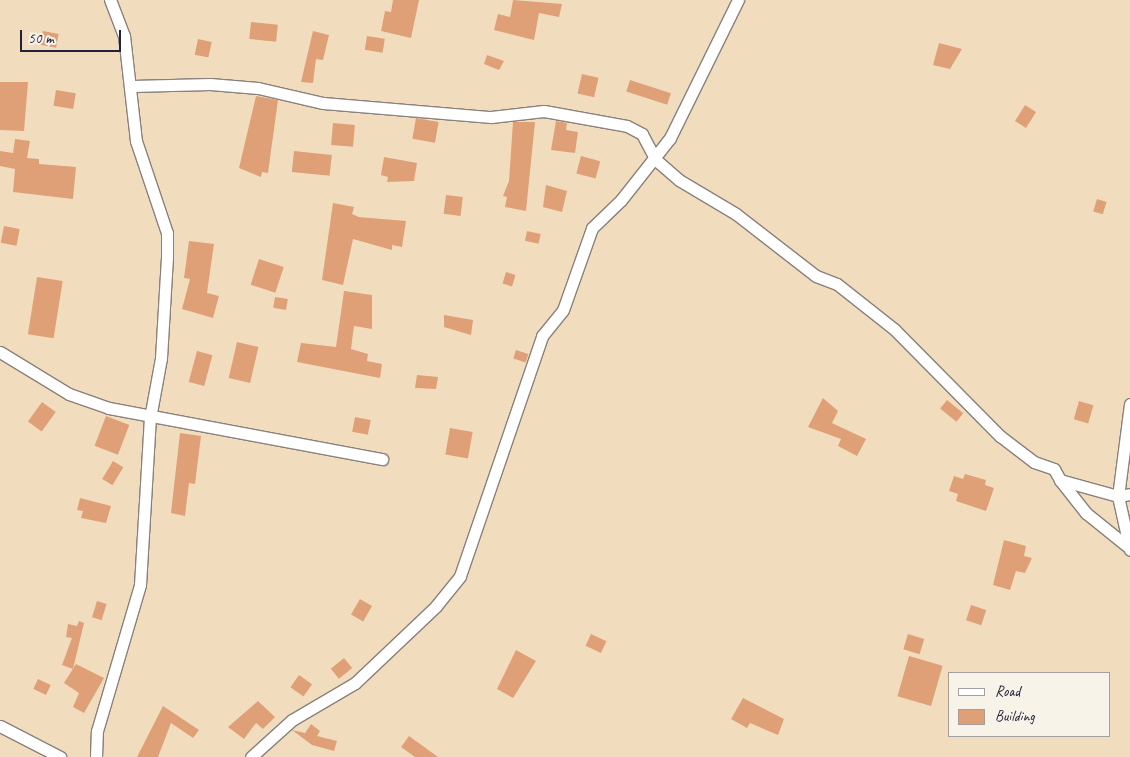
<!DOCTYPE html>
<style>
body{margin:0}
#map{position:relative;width:1130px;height:757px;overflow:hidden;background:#f1ddbe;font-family:Caveat,sans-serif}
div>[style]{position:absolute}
.building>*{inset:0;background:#dfa078;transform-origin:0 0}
.roads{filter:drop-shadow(1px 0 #8a807c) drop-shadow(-1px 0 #8a807c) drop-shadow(0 1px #8a807c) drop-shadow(0 -1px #8a807c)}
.street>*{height:11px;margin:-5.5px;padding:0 5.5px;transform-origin:5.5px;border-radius:5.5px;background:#fff}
span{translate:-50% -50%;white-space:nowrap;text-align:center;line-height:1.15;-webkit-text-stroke:4px #f7f3e8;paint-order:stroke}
.legend{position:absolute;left:948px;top:672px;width:162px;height:65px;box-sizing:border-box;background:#f7f3e8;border:1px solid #a29fa3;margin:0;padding:6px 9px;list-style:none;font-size:15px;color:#22223b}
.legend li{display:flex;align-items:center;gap:10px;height:25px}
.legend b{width:25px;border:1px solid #a29fa3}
.scale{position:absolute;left:20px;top:30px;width:101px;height:22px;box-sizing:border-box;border:2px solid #22223b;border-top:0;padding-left:6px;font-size:15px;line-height:18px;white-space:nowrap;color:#22223b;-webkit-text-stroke:4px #f7f3e8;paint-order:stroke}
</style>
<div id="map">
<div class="building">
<i style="clip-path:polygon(393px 0,419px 0,411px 38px,381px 31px,385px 11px,391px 12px)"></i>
<i style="clip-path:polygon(513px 0,562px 4px,559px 17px,539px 13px,534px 40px,494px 30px,498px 14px,510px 17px)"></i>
<i style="left:251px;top:22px;width:27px;height:17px;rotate:6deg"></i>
<i style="left:43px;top:31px;width:16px;height:14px;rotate:11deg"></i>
<i style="clip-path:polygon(313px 31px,329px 35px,323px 60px,316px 59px,313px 83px,301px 82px)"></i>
<i style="left:367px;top:36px;width:18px;height:14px;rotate:9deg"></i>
<i style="left:198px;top:39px;width:14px;height:16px;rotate:12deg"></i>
<i style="clip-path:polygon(939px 43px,962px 49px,950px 69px,933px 65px)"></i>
<i style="clip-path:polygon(487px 55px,504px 61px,499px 70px,484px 64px)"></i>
<i style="left:582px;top:74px;width:17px;height:20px;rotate:13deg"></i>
<i style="left:630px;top:80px;width:43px;height:12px;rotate:18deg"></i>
<i style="clip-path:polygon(0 82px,28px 82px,24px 131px,0 130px)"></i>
<i style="left:56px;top:90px;width:20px;height:16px;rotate:9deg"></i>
<i style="clip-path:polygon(256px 96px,278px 100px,268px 173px,262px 172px,261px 177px,239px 168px)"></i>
<i style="left:1025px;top:105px;width:13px;height:19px;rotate:32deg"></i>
<i style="left:416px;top:118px;width:23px;height:21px;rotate:10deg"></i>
<i style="clip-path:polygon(556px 121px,567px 123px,566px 130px,578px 132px,575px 153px,551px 150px)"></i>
<i style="clip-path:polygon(513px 122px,535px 122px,526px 211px,505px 207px,507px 197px,503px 196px,509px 181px)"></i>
<i style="left:333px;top:123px;width:22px;height:22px;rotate:5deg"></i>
<i style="clip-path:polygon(15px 139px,30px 141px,27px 158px,39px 159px,39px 164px,76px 167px,73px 199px,13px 192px,15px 169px,0 166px,0 151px,13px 153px)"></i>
<i style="left:294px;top:151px;width:38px;height:21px;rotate:6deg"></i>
<i style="left:581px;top:156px;width:20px;height:18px;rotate:15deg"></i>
<i style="clip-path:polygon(384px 157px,417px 163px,414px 181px,387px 182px,388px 177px,381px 175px)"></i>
<i style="clip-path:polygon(546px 185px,567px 191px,562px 212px,543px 207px)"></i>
<i style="left:446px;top:195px;width:17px;height:19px;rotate:7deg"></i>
<i style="left:1097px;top:199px;width:10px;height:13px;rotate:17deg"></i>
<i style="clip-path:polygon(333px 203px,354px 207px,352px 214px,359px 217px,406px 221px,402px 247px,392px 245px,392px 250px,353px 239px,343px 285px,322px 280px)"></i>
<i style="left:4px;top:226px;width:16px;height:17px;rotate:11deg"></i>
<i style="left:527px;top:231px;width:14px;height:10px;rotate:12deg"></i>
<i style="clip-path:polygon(189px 241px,214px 244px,207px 293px,219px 296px,213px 318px,182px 309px,190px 279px,184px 278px)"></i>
<i style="left:259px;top:259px;width:26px;height:27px;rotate:18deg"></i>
<i style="left:506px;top:272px;width:10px;height:12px;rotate:17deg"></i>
<i style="left:37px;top:277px;width:26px;height:58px;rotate:9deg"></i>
<i style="clip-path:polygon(344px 291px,372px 295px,372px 329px,354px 326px,351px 349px,368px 354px,367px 361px,382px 364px,380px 378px,297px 362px,301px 343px,336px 347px)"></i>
<i style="left:275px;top:297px;width:13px;height:11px;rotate:9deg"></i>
<i style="clip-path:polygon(444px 315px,473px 320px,471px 335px,444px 327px)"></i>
<i style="left:237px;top:342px;width:22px;height:37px;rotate:13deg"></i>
<i style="left:516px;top:350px;width:13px;height:9px;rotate:18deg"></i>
<i style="left:197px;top:351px;width:16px;height:32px;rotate:15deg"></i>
<i style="clip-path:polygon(417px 375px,438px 377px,436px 389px,415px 388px)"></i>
<i style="clip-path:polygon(823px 398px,838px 411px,832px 423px,866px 439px,857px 456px,838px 446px,841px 439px,808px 427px)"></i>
<i style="left:947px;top:400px;width:21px;height:11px;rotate:39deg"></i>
<i style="left:1079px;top:401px;width:15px;height:19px;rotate:16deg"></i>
<i style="left:42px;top:402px;width:17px;height:24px;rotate:36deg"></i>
<i style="left:106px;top:416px;width:25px;height:32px;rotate:21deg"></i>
<i style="left:355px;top:417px;width:16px;height:15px;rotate:11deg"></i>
<i style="left:450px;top:428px;width:23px;height:27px;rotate:10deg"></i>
<i style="clip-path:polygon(180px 433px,201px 436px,195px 484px,189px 483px,185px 516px,171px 513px)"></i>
<i style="left:113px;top:461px;width:12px;height:21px;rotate:31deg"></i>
<i style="clip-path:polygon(965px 474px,986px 480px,985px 485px,994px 488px,986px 511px,956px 501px,958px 494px,949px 491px,954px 476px,963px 479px)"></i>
<i style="clip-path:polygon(80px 498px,111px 506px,106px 523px,81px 518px,83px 511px,77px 510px)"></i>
<i style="clip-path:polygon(1004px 540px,1026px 546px,1024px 556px,1032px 558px,1025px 573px,1016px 571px,1010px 590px,993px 585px)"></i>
<i style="left:360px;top:599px;width:14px;height:18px;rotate:30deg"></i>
<i style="left:97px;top:601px;width:10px;height:17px;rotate:17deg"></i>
<i style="left:971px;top:605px;width:16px;height:16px;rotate:18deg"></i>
<i style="clip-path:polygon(79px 621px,84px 623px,73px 669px,62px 665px,72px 638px,66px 637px,68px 624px,77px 626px)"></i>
<i style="left:591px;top:634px;width:17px;height:13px;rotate:25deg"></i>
<i style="left:908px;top:634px;width:17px;height:16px;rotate:17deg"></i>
<i style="clip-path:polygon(516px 650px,536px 661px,513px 698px,497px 689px)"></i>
<i style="left:909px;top:656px;width:35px;height:42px;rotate:16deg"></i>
<i style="left:344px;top:658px;width:13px;height:17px;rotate:51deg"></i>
<i style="clip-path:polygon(76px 664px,104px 678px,84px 713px,73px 707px,79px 693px,64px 683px)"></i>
<i style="left:299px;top:675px;width:16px;height:15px;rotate:35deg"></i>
<i style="left:38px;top:679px;width:14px;height:11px;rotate:25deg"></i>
<i style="clip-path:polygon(743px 698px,784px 719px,778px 735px,750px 723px,747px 728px,731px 719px)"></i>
<i style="clip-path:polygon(258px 701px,275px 717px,263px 729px,256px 723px,244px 739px,228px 727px)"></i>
<i style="clip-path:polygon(163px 706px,199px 730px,193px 738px,171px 723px,158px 757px,137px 757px)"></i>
<i style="clip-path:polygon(311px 724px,320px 731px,317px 736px,337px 741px,334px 751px,312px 745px,292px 730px,305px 733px)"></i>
<i style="clip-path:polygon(409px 736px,438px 757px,415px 757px,401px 747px)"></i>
</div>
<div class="roads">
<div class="street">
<i style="left:132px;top:86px;width:78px;rotate:-1.5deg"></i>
<i style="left:210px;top:84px;width:48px;rotate:4.8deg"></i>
<i style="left:258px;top:88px;width:67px;rotate:13deg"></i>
<i style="left:323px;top:103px;width:169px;rotate:4.8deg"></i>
<i style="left:491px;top:117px;width:53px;rotate:-6.5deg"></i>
<i style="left:544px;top:111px;width:84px;rotate:10.2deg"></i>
<i style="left:627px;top:126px;width:17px;rotate:28deg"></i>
<i style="left:642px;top:134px;width:30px;rotate:62deg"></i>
<i style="left:656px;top:160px;width:30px;rotate:41deg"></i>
<i style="left:679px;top:180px;width:66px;rotate:30.8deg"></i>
<i style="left:736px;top:214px;width:101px;rotate:37.8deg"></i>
<i style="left:816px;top:276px;width:22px;rotate:21deg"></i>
<i style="left:837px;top:284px;width:73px;rotate:38.3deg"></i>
<i style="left:894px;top:329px;width:151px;rotate:45.3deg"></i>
<i style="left:1000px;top:436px;width:43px;rotate:37.4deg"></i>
<i style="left:1034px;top:462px;width:21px;rotate:19deg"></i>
<i style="left:1054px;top:469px;width:13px;rotate:61deg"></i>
<i style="left:1060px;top:480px;width:60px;rotate:15.4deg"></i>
<i style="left:1118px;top:496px;width:12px;rotate:-9deg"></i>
<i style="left:0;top:352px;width:81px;rotate:31.3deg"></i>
<i style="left:69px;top:394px;width:42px;rotate:19.3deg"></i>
<i style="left:109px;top:408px;width:278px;rotate:10.6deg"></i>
<i style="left:1130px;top:404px;width:93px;rotate:97.4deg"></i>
<i style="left:1118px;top:496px;width:55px;rotate:77.5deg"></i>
<i style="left:1060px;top:480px;width:42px;rotate:51.8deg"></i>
<i style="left:1086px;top:513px;width:53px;rotate:38.8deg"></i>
<i style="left:0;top:726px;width:68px;rotate:27.3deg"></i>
<i style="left:96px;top:757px;width:26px;rotate:-88deg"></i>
<i style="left:97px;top:731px;width:152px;rotate:-73.6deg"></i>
<i style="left:140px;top:585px;width:167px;rotate:-86.6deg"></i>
<i style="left:150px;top:418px;width:61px;rotate:-79.6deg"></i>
<i style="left:161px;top:358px;width:101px;rotate:-86.6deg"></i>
<i style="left:167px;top:257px;width:24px;rotate:-90deg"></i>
<i style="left:167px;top:233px;width:97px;rotate:-108.6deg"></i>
<i style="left:136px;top:141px;width:106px;rotate:-96.5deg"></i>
<i style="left:124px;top:36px;width:39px;rotate:-111deg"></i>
<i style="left:251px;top:757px;width:55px;rotate:-42.1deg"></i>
<i style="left:292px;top:720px;width:73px;rotate:-30.4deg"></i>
<i style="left:355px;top:683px;width:112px;rotate:-43.5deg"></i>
<i style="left:436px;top:606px;width:38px;rotate:-51deg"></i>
<i style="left:460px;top:576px;width:254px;rotate:-71.1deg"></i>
<i style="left:542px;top:336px;width:33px;rotate:-51deg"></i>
<i style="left:563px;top:310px;width:87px;rotate:-70.5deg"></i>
<i style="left:592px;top:228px;width:40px;rotate:-44deg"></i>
<i style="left:621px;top:200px;width:79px;rotate:-51.7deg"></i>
<i style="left:670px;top:138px;width:154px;rotate:-63.8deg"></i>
</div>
</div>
<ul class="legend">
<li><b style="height:6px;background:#fff"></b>Road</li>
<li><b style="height:14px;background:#dfa078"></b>Building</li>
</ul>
<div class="scale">50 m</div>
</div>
